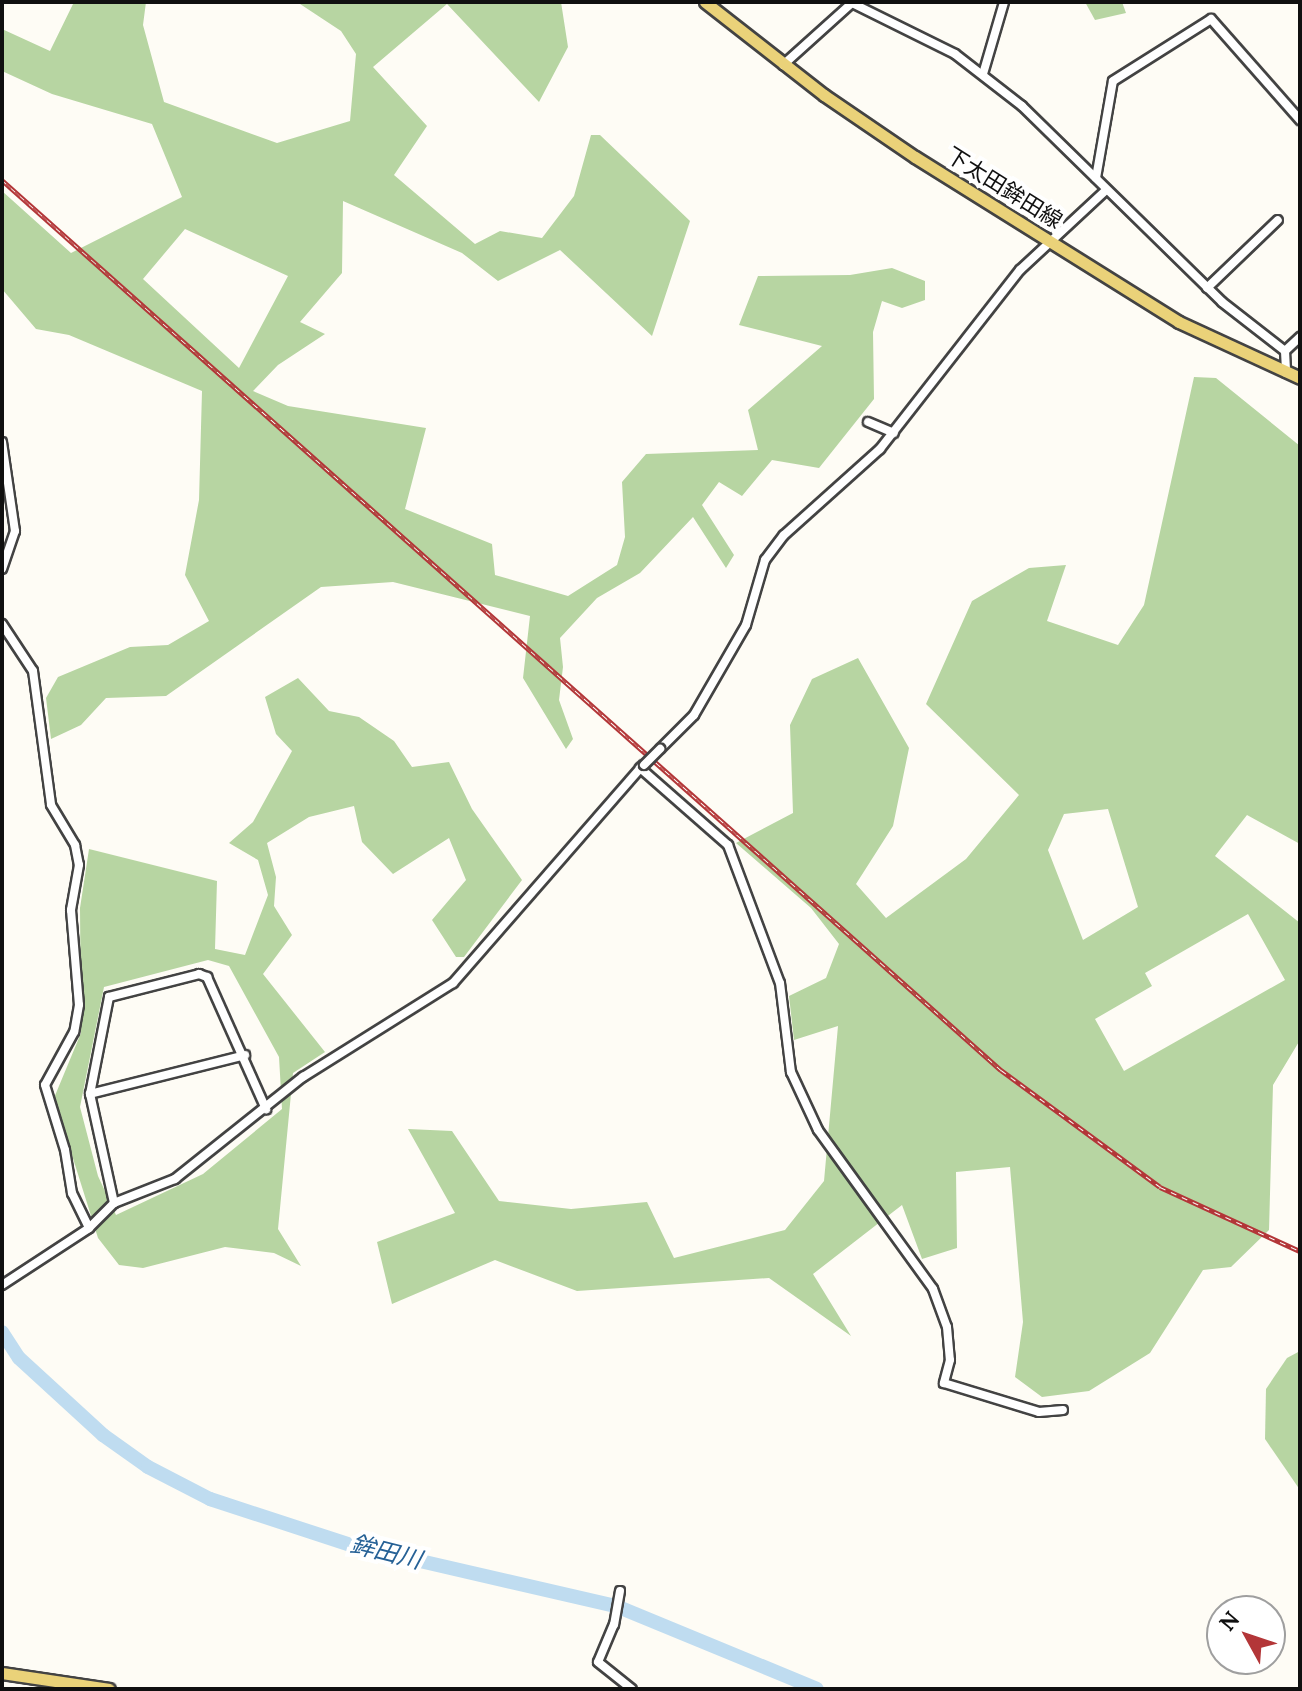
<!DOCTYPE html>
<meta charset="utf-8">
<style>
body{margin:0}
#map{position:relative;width:1302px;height:1691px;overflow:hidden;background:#fefcf5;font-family:Lora,"Noto Sans JP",serif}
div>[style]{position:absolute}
.forest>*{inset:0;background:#b7d5a2}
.river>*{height:14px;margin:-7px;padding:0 7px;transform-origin:7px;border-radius:7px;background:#bfdcf0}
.roads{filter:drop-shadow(2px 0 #434343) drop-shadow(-2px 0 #434343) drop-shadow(0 2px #434343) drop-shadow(0 -2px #434343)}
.minor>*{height:8px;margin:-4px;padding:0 4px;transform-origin:4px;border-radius:4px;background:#fff}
.major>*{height:11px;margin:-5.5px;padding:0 5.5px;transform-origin:5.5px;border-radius:5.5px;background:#ead279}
.rail>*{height:5px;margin-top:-2.5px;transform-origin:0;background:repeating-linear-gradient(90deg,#fff 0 6px,#b33638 0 12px);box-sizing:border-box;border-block:2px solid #b33638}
.bridges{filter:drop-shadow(2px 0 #434343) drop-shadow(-2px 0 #434343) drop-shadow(0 2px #434343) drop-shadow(0 -2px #434343)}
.minor-bridge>*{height:8px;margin:-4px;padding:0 4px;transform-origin:4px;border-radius:4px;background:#fff}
span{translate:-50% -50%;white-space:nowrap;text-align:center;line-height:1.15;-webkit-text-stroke:8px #fff;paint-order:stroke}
.street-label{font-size:22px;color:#101010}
.water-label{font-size:24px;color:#266196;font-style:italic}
.frame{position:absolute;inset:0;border:4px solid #101010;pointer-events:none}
.north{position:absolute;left:1206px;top:1595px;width:80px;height:80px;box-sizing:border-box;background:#fff;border:2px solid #9f9f9f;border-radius:50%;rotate:310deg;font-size:22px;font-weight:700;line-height:32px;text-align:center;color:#101010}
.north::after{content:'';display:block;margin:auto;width:28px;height:36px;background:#b33638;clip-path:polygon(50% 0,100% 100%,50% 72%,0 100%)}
</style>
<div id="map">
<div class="forest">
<i style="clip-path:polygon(evenodd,74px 2px,146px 2px,143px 25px,164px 102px,277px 143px,350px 121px,356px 54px,341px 31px,297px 2px,561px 2px,568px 47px,539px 102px,447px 4px,373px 67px,427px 126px,394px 175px,475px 244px,500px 231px,542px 238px,574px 196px,591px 135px,600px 135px,690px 221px,652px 336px,560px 250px,498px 281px,462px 253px,343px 201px,342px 273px,300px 322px,325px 334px,278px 365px,253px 391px,288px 406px,426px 428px,405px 509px,492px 544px,495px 575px,568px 596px,617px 565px,625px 537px,622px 482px,646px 454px,758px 450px,748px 410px,822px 346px,739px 325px,758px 276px,850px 275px,892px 268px,925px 281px,925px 300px,902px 308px,882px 301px,873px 332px,874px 399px,819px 468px,772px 460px,742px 496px,719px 482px,702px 505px,734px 555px,726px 568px,693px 517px,640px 573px,597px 598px,560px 638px,563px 667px,559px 700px,573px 739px,566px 749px,523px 678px,530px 616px,393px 582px,321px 587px,166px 696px,106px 698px,81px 725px,51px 739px,46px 698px,58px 677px,130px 647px,168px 645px,209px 621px,185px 575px,199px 500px,202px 391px,69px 335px,36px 329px,2px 289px,2px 191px,71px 253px,182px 197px,152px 124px,52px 94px,2px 71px,2px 29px,50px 51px,74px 2px,185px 229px,288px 276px,239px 368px,143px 279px,185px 229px)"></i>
<i style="clip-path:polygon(1085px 2px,1122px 2px,1126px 13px,1095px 20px)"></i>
<i style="clip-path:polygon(evenodd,1194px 377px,1216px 378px,1300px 446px,1300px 844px,1247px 815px,1215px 856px,1300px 923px,1300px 1040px,1273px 1085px,1269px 1230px,1231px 1267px,1203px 1270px,1150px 1353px,1089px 1391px,1042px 1397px,1015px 1377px,1023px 1322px,1010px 1167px,956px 1172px,957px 1248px,922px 1259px,902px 1205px,813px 1274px,851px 1336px,769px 1278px,577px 1291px,495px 1260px,392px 1304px,377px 1242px,455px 1213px,408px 1129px,452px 1131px,499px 1201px,571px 1209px,647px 1202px,674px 1258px,785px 1230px,824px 1181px,838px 1026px,794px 1040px,789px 996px,826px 978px,839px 944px,811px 908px,736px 843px,793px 813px,790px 725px,812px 679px,858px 658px,909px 748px,893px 826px,856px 884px,886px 918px,966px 859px,1019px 795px,926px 704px,972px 601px,1029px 568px,1066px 565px,1047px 621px,1118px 645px,1144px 605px,1194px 377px,1108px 809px,1138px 907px,1083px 940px,1048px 850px,1064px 814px,1108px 809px,1194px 377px,1248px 914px,1285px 980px,1124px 1071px,1095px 1019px,1152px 986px,1145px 973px,1248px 914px)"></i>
<i style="clip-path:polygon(evenodd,298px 678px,329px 711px,359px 717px,394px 741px,412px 767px,449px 762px,472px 809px,522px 880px,464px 957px,456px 957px,432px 920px,466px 880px,449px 838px,393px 874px,362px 842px,354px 806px,309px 817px,267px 843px,276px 877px,274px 906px,292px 935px,263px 974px,325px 1052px,293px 1073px,278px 1229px,301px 1266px,274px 1253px,225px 1247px,143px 1268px,119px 1265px,98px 1238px,54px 1098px,81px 1033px,80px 908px,89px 849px,217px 881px,215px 949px,245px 955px,268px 895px,258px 860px,229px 843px,253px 822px,292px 751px,276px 734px,265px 697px,298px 678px,208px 960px,229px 966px,279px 1057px,282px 1109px,203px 1174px,116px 1215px,98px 1176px,80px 1107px,104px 987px,208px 960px)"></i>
<i style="clip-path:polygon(1300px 1351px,1300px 1490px,1265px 1439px,1266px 1389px,1287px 1358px)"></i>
</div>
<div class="river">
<i style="left:2px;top:1332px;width:31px;rotate:57deg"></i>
<i style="left:19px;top:1358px;width:114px;rotate:42.5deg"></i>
<i style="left:103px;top:1435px;width:55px;rotate:35.4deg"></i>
<i style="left:148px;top:1467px;width:70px;rotate:27.3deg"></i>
<i style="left:210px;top:1499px;width:148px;rotate:18.1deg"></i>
<i style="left:351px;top:1545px;width:272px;rotate:13deg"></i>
<i style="left:616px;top:1606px;width:217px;rotate:22.4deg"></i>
</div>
<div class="roads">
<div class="minor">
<i style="left:850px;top:2px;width:117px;rotate:26.3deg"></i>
<i style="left:955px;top:54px;width:85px;rotate:37.8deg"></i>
<i style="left:1022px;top:106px;width:280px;rotate:44.4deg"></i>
<i style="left:1222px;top:302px;width:80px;rotate:37.9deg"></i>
<i style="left:1285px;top:351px;width:22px;rotate:87deg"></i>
<i style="left:783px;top:65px;width:94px;rotate:-42deg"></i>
<i style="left:983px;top:74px;width:75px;rotate:-73.7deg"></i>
<i style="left:1096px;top:178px;width:98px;rotate:-80.1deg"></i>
<i style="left:1113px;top:81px;width:116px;rotate:-32.3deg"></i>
<i style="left:1211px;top:19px;width:135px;rotate:48.6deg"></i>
<i style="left:1207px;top:288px;width:98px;rotate:-43.8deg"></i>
<i style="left:1285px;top:351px;width:21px;rotate:-43deg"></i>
<i style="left:868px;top:422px;width:28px;rotate:23deg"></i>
<i style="left:2px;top:442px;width:90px;rotate:81.7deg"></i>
<i style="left:15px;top:531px;width:40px;rotate:108.9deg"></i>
<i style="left:2px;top:624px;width:56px;rotate:56.6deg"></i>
<i style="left:33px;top:671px;width:135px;rotate:82.3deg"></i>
<i style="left:51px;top:805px;width:47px;rotate:59deg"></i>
<i style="left:75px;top:845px;width:20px;rotate:79deg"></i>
<i style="left:79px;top:865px;width:46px;rotate:100.1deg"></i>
<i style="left:71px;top:910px;width:95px;rotate:85.2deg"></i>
<i style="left:79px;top:1005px;width:27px;rotate:100deg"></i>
<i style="left:74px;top:1032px;width:60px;rotate:118.7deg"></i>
<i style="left:45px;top:1085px;width:68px;rotate:72.9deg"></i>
<i style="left:65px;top:1150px;width:44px;rotate:80.8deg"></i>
<i style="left:72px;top:1193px;width:39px;rotate:64deg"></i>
<i style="left:660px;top:749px;width:48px;rotate:-45deg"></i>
<i style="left:694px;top:715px;width:104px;rotate:-60deg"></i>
<i style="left:746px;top:625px;width:68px;rotate:-73.7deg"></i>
<i style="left:765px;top:560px;width:31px;rotate:-53deg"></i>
<i style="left:784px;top:535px;width:129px;rotate:-41.9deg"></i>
<i style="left:880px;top:449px;width:227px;rotate:-52deg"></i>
<i style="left:1020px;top:270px;width:117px;rotate:-42.9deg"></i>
<i style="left:640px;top:768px;width:117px;rotate:41.2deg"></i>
<i style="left:728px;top:845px;width:147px;rotate:69.4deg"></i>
<i style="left:780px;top:983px;width:90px;rotate:83deg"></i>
<i style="left:791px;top:1072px;width:64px;rotate:65deg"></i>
<i style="left:818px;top:1130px;width:196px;rotate:54.1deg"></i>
<i style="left:933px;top:1289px;width:40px;rotate:69.8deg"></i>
<i style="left:947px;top:1327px;width:33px;rotate:85deg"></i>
<i style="left:950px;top:1360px;width:24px;rotate:105deg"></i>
<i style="left:944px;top:1383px;width:99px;rotate:17deg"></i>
<i style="left:1039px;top:1412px;width:24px;rotate:-5deg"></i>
<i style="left:90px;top:1094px;width:160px;rotate:-14.1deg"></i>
<i style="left:114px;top:1203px;width:112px;rotate:-102.4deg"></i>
<i style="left:90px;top:1094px;width:99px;rotate:-78.9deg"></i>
<i style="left:109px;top:997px;width:93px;rotate:-14.3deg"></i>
<i style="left:199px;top:974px;width:9px;rotate:21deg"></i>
<i style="left:207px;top:977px;width:145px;rotate:65.9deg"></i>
<i style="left:2px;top:1285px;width:104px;rotate:-33.2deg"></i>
<i style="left:89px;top:1228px;width:35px;rotate:-45deg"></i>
<i style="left:114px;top:1203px;width:66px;rotate:-21.5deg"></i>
<i style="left:175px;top:1179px;width:164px;rotate:-38.6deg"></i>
<i style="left:303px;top:1077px;width:177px;rotate:-32.1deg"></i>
<i style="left:453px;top:983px;width:289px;rotate:-48.9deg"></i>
<i style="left:620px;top:1591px;width:34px;rotate:100deg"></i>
<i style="left:614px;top:1624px;width:41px;rotate:112.8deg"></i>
<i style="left:598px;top:1662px;width:43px;rotate:38.5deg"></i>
</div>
<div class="major">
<i style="left:705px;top:2px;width:151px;rotate:38deg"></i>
<i style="left:824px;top:95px;width:110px;rotate:34.3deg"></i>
<i style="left:915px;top:157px;width:311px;rotate:32deg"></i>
<i style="left:1179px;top:322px;width:133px;rotate:24.8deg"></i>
<i style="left:2px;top:1673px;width:108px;rotate:8.5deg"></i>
</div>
</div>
<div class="rail">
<i style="left:2px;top:180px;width:1338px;rotate:41.7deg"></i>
<i style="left:1001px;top:1070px;width:197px;rotate:36.3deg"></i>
<i style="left:1160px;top:1187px;width:154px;rotate:24.6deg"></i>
</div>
<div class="bridges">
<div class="minor-bridge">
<i style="left:644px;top:765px;width:23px;rotate:-45deg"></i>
</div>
</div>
<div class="street-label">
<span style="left:1004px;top:188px;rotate:32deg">下太田鉾田線</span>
</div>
<div class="water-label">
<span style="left:386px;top:1552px;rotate:14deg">鉾田川</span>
</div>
<div class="frame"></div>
<div class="north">N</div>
</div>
